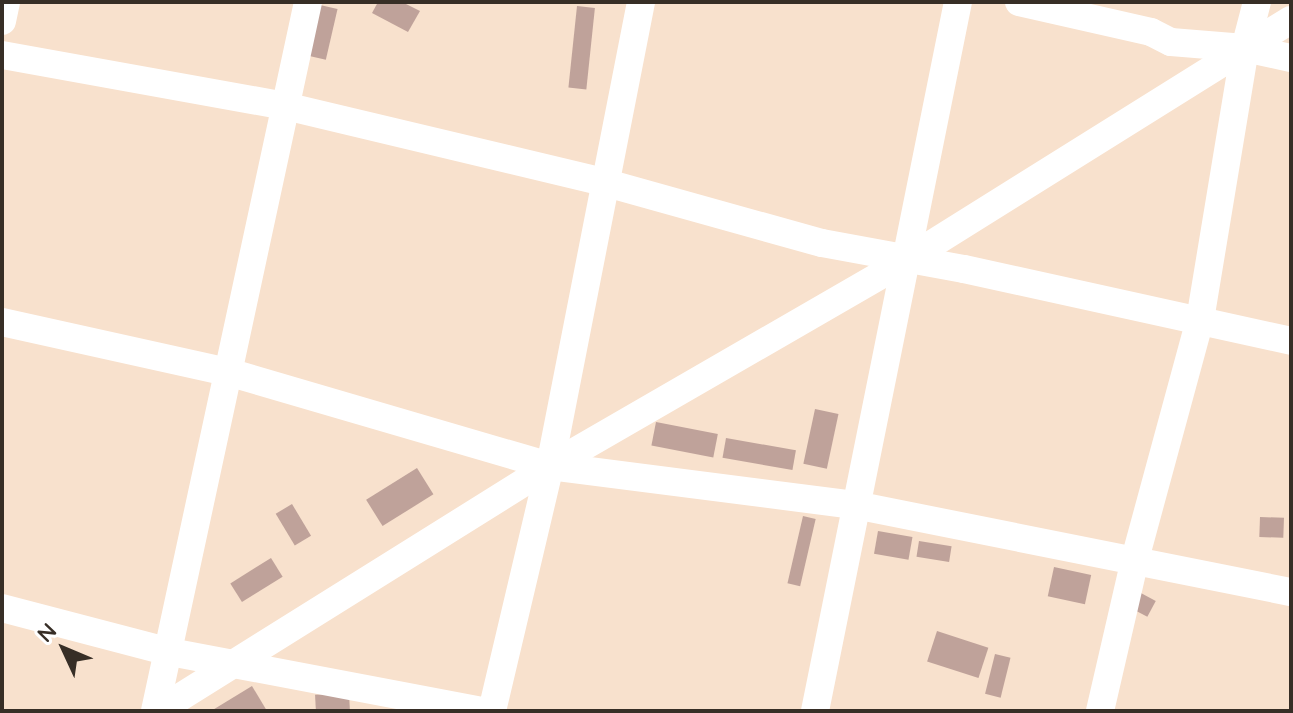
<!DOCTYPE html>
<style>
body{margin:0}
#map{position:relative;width:1293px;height:713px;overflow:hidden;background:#f8e1cd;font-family:Quicksand,sans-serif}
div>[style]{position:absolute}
.building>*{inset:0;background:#bfa29a;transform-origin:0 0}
.minor>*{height:28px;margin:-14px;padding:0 14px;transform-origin:14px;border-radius:14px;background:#fff}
span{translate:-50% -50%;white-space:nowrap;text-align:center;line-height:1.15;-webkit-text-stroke:6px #fff;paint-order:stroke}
.frame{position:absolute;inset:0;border:4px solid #372e26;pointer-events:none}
.north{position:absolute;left:24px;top:609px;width:80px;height:80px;-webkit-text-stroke:6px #fff;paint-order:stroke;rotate:314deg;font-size:22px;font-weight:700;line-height:32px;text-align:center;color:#372e26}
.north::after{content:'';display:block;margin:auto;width:28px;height:36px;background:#372e26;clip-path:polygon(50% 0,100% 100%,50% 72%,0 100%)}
</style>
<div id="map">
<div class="building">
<i style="clip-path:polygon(378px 2px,402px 2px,420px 11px,408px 32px,372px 13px)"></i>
<i style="left:320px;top:5px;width:18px;height:52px;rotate:13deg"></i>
<i style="left:577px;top:6px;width:18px;height:82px;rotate:6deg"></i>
<i style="left:815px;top:409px;width:24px;height:56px;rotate:12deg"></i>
<i style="left:656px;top:422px;width:63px;height:24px;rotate:11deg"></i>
<i style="left:726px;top:438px;width:71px;height:20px;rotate:10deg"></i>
<i style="left:417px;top:468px;width:31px;height:60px;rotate:58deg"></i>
<i style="left:292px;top:504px;width:37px;height:19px;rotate:59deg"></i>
<i style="left:803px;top:516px;width:13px;height:69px;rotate:13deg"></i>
<i style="left:1260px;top:517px;width:24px;height:20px;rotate:2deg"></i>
<i style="left:878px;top:531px;width:35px;height:23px;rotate:10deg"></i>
<i style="left:919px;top:541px;width:33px;height:16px;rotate:9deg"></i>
<i style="left:271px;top:558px;width:22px;height:48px;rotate:58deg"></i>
<i style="left:1054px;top:567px;width:38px;height:30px;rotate:12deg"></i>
<i style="left:1139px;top:592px;width:19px;height:18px;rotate:28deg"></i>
<i style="left:937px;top:631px;width:54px;height:32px;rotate:18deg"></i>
<i style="left:995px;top:654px;width:16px;height:41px;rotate:14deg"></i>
<i style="clip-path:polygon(252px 686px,267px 711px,211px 711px)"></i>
<i style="left:349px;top:693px;width:18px;height:34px;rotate:87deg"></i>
</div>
<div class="minor">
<i style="left:1019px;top:2px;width:135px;rotate:12.8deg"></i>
<i style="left:1151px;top:32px;width:22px;rotate:27deg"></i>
<i style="left:1171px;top:42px;width:74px;rotate:4.6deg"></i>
<i style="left:1245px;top:48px;width:47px;rotate:12.3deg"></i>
<i style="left:2px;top:21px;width:19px;rotate:-78deg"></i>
<i style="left:2px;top:55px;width:288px;rotate:10.2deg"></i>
<i style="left:285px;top:106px;width:327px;rotate:13.4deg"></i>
<i style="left:603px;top:182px;width:227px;rotate:15.6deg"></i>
<i style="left:822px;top:243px;width:144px;rotate:10.4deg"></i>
<i style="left:964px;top:269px;width:335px;rotate:12.4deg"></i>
<i style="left:2px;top:322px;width:231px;rotate:12.5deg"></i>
<i style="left:228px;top:372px;width:335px;rotate:16.3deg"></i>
<i style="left:550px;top:466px;width:307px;rotate:7.3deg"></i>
<i style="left:855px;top:505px;width:445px;rotate:11.3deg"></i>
<i style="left:2px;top:608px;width:174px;rotate:14.7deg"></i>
<i style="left:170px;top:652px;width:319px;rotate:10.7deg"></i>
<i style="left:155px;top:711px;width:725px;rotate:-77.82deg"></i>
<i style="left:158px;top:711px;width:462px;rotate:-32deg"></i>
<i style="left:550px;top:466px;width:414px;rotate:-30deg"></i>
<i style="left:908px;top:259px;width:451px;rotate:-32deg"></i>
<i style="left:492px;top:711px;width:252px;rotate:-76.7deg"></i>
<i style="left:550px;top:466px;width:473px;rotate:-78.9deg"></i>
<i style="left:815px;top:711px;width:723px;rotate:-78.6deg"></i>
<i style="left:1100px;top:711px;width:156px;rotate:-77deg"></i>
<i style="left:1135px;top:559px;width:248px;rotate:-74.8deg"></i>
<i style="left:1200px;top:320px;width:276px;rotate:-80.6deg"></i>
<i style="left:1245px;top:48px;width:48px;rotate:-75.4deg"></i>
</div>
<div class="frame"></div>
<div class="north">N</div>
</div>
